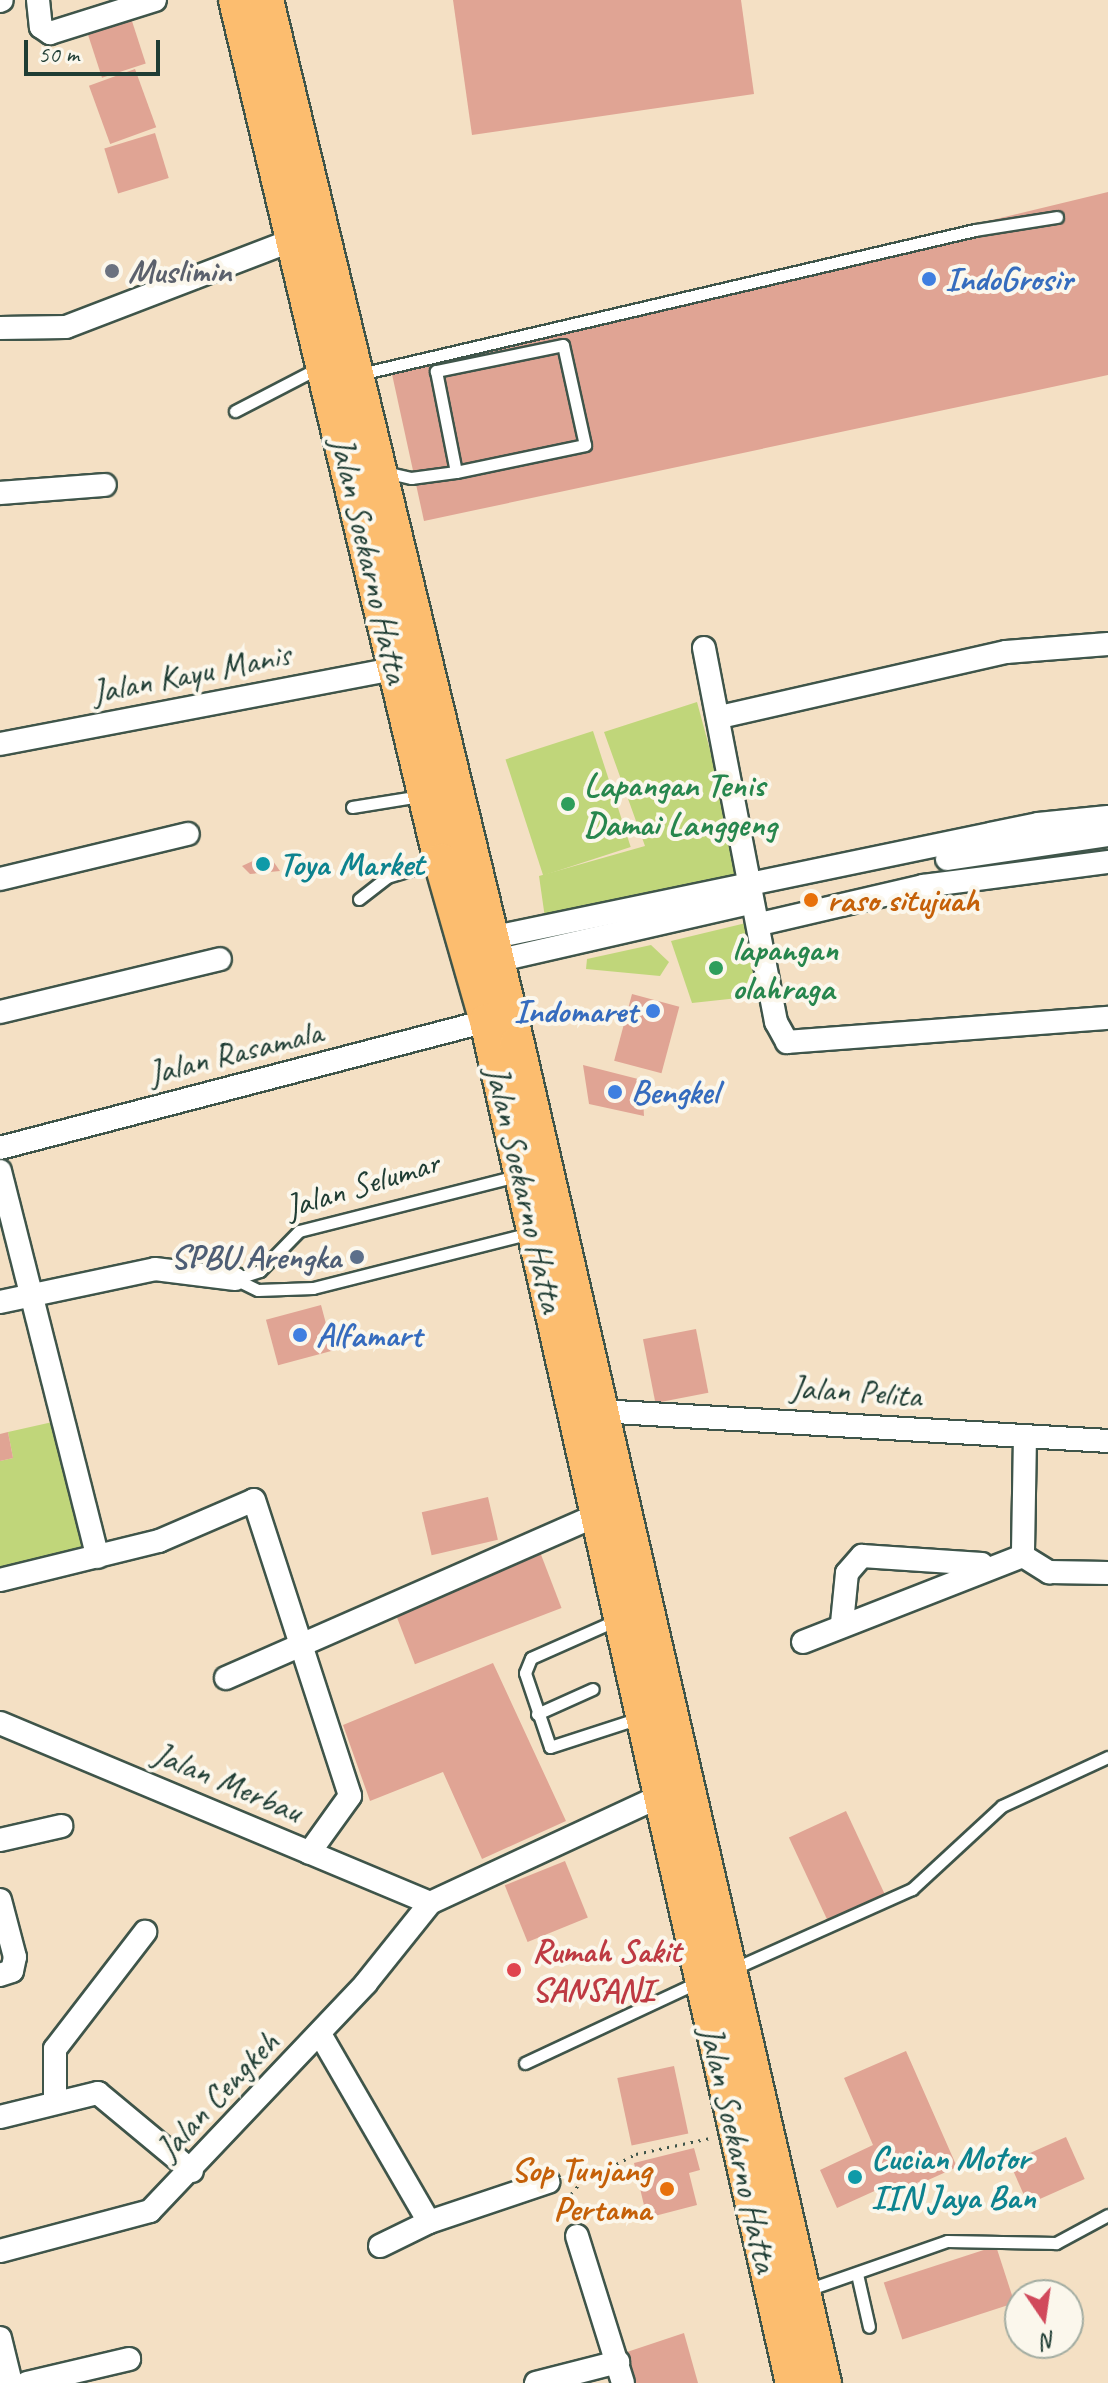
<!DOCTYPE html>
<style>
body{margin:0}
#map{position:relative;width:1108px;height:2383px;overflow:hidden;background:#f4e0c4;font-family:Caveat,sans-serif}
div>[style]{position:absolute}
.green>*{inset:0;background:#c0d67a;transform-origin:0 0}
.building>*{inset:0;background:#e0a494;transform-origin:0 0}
.path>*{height:3px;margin-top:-1.5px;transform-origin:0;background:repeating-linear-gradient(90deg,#3f554a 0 2px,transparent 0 8px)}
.roads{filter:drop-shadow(2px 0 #3f554a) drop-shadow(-2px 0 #3f554a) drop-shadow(0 2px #3f554a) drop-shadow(0 -2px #3f554a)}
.service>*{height:11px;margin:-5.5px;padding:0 5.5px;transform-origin:5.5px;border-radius:5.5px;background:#fff}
.minor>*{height:22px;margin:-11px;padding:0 11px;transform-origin:11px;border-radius:11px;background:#fff}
.primary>*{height:34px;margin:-17px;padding:0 17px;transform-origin:17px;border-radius:17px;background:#fcbd6f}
.dots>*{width:22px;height:22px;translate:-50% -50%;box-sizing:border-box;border:4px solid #fbf7ec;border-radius:50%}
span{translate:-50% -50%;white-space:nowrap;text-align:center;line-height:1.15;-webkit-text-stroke:8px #fbf7ec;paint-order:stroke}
.worship-label{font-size:34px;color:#5b616d;font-weight:700}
.left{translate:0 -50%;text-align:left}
.shop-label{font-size:34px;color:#366cbe;font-weight:700}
.right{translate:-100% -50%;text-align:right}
.street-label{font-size:34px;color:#1f3d34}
.leisure-label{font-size:34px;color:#27864d;font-weight:700}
.culture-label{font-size:34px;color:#0d838f;font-weight:700}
.food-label{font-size:34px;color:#c56008;font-weight:700}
.service-label{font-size:34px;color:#4e5e75;font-weight:700}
.health-label{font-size:34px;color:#be3a42;font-weight:700}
.north{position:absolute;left:1004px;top:2279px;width:80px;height:80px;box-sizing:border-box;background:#fbf7ec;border:2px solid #a3ada2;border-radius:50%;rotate:167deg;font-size:22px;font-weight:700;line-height:32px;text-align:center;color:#1f3d34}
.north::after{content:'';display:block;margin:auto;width:28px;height:36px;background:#d1495b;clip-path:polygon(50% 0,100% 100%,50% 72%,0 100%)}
.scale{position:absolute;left:24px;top:40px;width:136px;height:36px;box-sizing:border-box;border:4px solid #1f3d34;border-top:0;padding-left:10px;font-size:24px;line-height:28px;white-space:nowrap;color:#1f3d34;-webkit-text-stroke:6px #fbf7ec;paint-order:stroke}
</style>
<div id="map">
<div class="green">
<i style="clip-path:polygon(697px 702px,745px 879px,546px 925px,539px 876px,645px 846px,604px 732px)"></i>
<i style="left:593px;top:731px;width:122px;height:92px;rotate:72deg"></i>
<i style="clip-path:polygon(746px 923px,757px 996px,692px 1003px,671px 941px)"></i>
<i style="clip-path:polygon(651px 945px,669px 962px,660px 976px,586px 969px,587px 959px)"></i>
<i style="clip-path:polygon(57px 1421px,90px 1550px,0 1571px,0 1461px,13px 1458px,8px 1432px)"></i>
</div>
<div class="building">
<i style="clip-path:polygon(453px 0,741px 0,754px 94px,472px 135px)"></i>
<i style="left:130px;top:15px;width:51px;height:46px;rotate:72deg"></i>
<i style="left:135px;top:69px;width:62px;height:49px;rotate:70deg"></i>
<i style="left:155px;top:133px;width:47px;height:53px;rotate:73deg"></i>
<i style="clip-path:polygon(1108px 192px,1108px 375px,424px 521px,390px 365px)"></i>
<i style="clip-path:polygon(268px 854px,280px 871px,250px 874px,242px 866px)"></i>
<i style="left:632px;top:994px;width:49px;height:69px;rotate:15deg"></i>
<i style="clip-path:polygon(583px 1065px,642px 1080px,644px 1116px,589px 1104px)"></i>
<i style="left:321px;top:1305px;width:47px;height:57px;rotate:75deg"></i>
<i style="left:696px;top:1329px;width:65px;height:54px;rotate:79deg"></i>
<i style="clip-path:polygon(8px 1432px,13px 1458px,0 1461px,0 1434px)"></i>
<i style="left:488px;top:1497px;width:44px;height:68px;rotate:77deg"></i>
<i style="left:540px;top:1552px;width:60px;height:157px;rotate:69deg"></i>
<i style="clip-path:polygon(493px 1663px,566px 1821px,482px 1859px,443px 1772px,370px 1801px,343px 1725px)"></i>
<i style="left:846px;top:1811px;width:94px;height:63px;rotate:65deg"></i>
<i style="left:565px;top:1861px;width:61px;height:65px;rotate:68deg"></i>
<i style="clip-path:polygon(906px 2051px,957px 2167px,895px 2195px,890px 2184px,837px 2208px,820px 2170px,873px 2145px,844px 2078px)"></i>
<i style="left:674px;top:2066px;width:69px;height:58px;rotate:78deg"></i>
<i style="left:1066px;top:2137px;width:46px;height:62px;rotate:66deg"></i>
<i style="clip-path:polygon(694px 2148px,700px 2170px,689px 2173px,697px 2205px,647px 2218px,634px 2163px)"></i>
<i style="left:996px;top:2246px;width:60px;height:118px;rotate:72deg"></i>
<i style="clip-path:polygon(684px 2333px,698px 2383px,636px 2383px,627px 2352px)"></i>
</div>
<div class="path">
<i style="left:570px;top:2218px;width:18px;rotate:-103deg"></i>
<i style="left:566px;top:2200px;width:23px;rotate:-50deg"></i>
<i style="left:581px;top:2182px;width:62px;rotate:-27deg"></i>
<i style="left:636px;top:2154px;width:76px;rotate:-12.2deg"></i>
</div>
<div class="roads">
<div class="service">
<i style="left:360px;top:374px;width:632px;rotate:-13.18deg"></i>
<i style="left:975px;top:230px;width:83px;rotate:-9deg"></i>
<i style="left:235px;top:411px;width:96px;rotate:-27.4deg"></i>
<i style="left:385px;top:472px;width:27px;rotate:13deg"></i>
<i style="left:411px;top:478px;width:45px;rotate:-7.6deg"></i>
<i style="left:456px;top:472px;width:132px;rotate:-11.8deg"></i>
<i style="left:585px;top:445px;width:102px;rotate:-102.4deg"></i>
<i style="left:563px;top:345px;width:130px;rotate:168.4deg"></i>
<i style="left:436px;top:371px;width:103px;rotate:78.8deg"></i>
<i style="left:352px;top:807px;width:70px;rotate:-9.1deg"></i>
<i style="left:359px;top:899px;width:36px;rotate:-38deg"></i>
<i style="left:387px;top:877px;width:52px;rotate:-16.7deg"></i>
<i style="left:235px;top:1279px;width:26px;rotate:-18deg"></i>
<i style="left:260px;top:1271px;width:56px;rotate:-45.7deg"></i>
<i style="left:299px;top:1231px;width:228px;rotate:-14.2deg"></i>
<i style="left:235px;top:1279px;width:25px;rotate:26deg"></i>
<i style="left:258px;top:1290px;width:55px;rotate:-2.1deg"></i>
<i style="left:313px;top:1288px;width:224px;rotate:-14.2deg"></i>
<i style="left:619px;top:1619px;width:96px;rotate:156.1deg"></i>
<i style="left:531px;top:1658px;width:16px;rotate:112deg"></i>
<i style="left:525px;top:1673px;width:78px;rotate:71.3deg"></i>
<i style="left:550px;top:1747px;width:94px;rotate:-18deg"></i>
<i style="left:537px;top:1714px;width:61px;rotate:-24.1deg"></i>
<i style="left:733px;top:1969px;width:196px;rotate:-24.1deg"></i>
<i style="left:912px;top:1889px;width:122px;rotate:-42.7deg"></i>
<i style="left:1002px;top:1806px;width:117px;rotate:-24.8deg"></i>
<i style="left:525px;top:2063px;width:191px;rotate:-25.1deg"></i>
<i style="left:857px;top:2274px;width:54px;rotate:77.2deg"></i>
<i style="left:807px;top:2290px;width:148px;rotate:-19.3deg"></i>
<i style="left:947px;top:2241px;width:109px;rotate:1.1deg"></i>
<i style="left:1056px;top:2243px;width:59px;rotate:-28.3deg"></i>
</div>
<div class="minor">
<i style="left:38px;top:0;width:27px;rotate:84deg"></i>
<i style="left:41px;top:27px;width:11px;rotate:34deg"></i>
<i style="left:50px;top:33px;width:110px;rotate:-17.4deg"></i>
<i style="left:0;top:1px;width:2px;rotate:-27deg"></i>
<i style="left:0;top:328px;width:66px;rotate:-0.9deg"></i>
<i style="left:66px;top:327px;width:245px;rotate:-21deg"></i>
<i style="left:0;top:493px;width:105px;rotate:-4.4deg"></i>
<i style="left:704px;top:648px;width:381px;rotate:79.1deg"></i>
<i style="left:776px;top:1022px;width:23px;rotate:61deg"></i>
<i style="left:787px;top:1042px;width:322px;rotate:-4.3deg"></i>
<i style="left:720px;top:717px;width:293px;rotate:-12.8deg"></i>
<i style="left:1006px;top:652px;width:102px;rotate:-4.5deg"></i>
<i style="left:0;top:744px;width:402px;rotate:-10.8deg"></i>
<i style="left:947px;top:859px;width:163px;rotate:-8.5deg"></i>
<i style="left:0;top:879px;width:193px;rotate:-13.5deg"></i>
<i style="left:760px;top:924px;width:167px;rotate:-13.1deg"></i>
<i style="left:923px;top:886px;width:187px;rotate:-7.4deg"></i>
<i style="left:490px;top:938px;width:560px;rotate:-11.75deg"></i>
<i style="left:1038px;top:824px;width:70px;rotate:-5.7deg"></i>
<i style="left:496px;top:961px;width:261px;rotate:-12.9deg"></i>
<i style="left:0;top:1012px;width:226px;rotate:-13.5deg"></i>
<i style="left:0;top:1148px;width:503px;rotate:-14.62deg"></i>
<i style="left:0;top:1171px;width:398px;rotate:75.8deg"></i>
<i style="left:0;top:1302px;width:158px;rotate:-12deg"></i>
<i style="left:155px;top:1269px;width:81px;rotate:7.1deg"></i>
<i style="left:599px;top:1411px;width:510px;rotate:3.37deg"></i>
<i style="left:1025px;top:1436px;width:120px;rotate:91deg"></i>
<i style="left:1023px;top:1556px;width:31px;rotate:32deg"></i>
<i style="left:1049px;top:1572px;width:59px;rotate:1deg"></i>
<i style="left:0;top:1580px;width:164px;rotate:-13.8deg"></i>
<i style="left:159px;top:1541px;width:103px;rotate:-23.3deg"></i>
<i style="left:254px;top:1500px;width:311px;rotate:72deg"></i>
<i style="left:350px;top:1796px;width:70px;rotate:125.7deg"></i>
<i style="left:842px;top:1623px;width:50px;rotate:-84.3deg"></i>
<i style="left:847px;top:1573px;width:23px;rotate:-49deg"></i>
<i style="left:862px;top:1556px;width:120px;rotate:3.8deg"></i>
<i style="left:803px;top:1642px;width:236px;rotate:-21.4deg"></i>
<i style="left:226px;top:1678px;width:406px;rotate:-23.7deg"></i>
<i style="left:0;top:1723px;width:466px;rotate:22.7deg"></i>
<i style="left:0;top:1840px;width:63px;rotate:-12.9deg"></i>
<i style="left:0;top:1900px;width:59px;rotate:75.3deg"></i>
<i style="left:15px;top:1957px;width:14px;rotate:102deg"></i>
<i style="left:12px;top:1971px;width:13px;rotate:162deg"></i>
<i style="left:320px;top:2034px;width:217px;rotate:59.9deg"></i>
<i style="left:429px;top:2222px;width:126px;rotate:-18.6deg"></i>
<i style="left:55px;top:2102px;width:53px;rotate:-90deg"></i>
<i style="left:55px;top:2049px;width:148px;rotate:-52.4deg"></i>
<i style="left:0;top:2117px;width:101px;rotate:-13.8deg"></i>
<i style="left:98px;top:2093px;width:122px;rotate:39.7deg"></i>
<i style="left:577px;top:2236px;width:154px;rotate:72.6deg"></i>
<i style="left:380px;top:2246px;width:55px;rotate:-26.1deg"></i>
<i style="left:0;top:2251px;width:155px;rotate:-14.9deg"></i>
<i style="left:150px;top:2211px;width:314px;rotate:-46.5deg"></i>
<i style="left:366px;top:1983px;width:102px;rotate:-51.3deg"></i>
<i style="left:430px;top:1903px;width:255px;rotate:-24.9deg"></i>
<i style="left:0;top:2338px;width:46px;rotate:76.3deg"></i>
<i style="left:27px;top:2383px;width:105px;rotate:-13.2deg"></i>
<i style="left:536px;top:2383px;width:85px;rotate:-14.4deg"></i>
</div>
<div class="primary">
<i style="left:236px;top:0;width:885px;rotate:76.61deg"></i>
<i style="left:441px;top:861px;width:166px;rotate:74deg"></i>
<i style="left:487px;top:1021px;width:1396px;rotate:77.34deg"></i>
<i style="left:266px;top:0;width:1074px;rotate:76.48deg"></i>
<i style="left:517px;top:1044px;width:1374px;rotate:77.09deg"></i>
</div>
</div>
<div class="dots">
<i style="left:112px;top:271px;background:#6b7280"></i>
<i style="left:929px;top:279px;background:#3f7fe0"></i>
<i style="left:568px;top:804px;background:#2e9e5b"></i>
<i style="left:263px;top:864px;background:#0f9aa8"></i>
<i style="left:811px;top:900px;background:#e8710a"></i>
<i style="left:716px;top:968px;background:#2e9e5b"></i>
<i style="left:653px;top:1011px;background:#3f7fe0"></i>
<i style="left:615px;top:1092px;background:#3f7fe0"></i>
<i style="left:357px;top:1257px;background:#5c6f8a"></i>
<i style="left:300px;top:1335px;background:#3f7fe0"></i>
<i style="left:514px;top:1970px;background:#e0444e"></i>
<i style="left:855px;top:2177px;background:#0f9aa8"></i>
<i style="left:667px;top:2189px;background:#e8710a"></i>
</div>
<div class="worship-label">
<span class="left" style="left:128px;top:271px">Muslimin</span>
</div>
<div class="shop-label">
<span class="left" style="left:945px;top:279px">IndoGrosir</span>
<span class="right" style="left:637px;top:1011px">Indomaret</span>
<span class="left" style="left:631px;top:1092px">Bengkel</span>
<span class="left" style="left:316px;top:1335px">Alfamart</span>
</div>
<div class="street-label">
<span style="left:370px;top:560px;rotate:77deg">Jalan Soekarno Hatta</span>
<span style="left:191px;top:673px;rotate:-11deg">Jalan Kayu Manis</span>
<span style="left:235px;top:1052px;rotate:-14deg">Jalan Rasamala</span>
<span style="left:362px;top:1184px;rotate:-17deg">Jalan Selumar</span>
<span style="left:525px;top:1189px;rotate:77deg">Jalan Soekarno Hatta</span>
<span style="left:856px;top:1391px;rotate:4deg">Jalan Pelita</span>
<span style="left:228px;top:1782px;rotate:23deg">Jalan Merbau</span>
<span style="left:217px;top:2095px;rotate:-47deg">Jalan Cengkeh</span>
<span style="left:739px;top:2149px;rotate:77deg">Jalan Soekarno Hatta</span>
</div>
<div class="leisure-label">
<span class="left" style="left:584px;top:804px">Lapangan Tenis<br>Damai Langgeng</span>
<span class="left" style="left:732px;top:968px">lapangan<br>olahraga</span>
</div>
<div class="culture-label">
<span class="left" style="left:279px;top:864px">Toya Market</span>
<span class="left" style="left:871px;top:2177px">Cucian Motor<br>IIN Jaya Ban</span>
</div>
<div class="food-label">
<span class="left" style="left:827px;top:900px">raso situjuah</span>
<span class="right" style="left:651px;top:2189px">Sop Tunjang<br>Pertama</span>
</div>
<div class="service-label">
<span class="right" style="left:341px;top:1257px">SPBU Arengka</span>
</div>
<div class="health-label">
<span class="left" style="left:532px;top:1970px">Rumah Sakit<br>SANSANI</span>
</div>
<div class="north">N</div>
<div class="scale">50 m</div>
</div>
